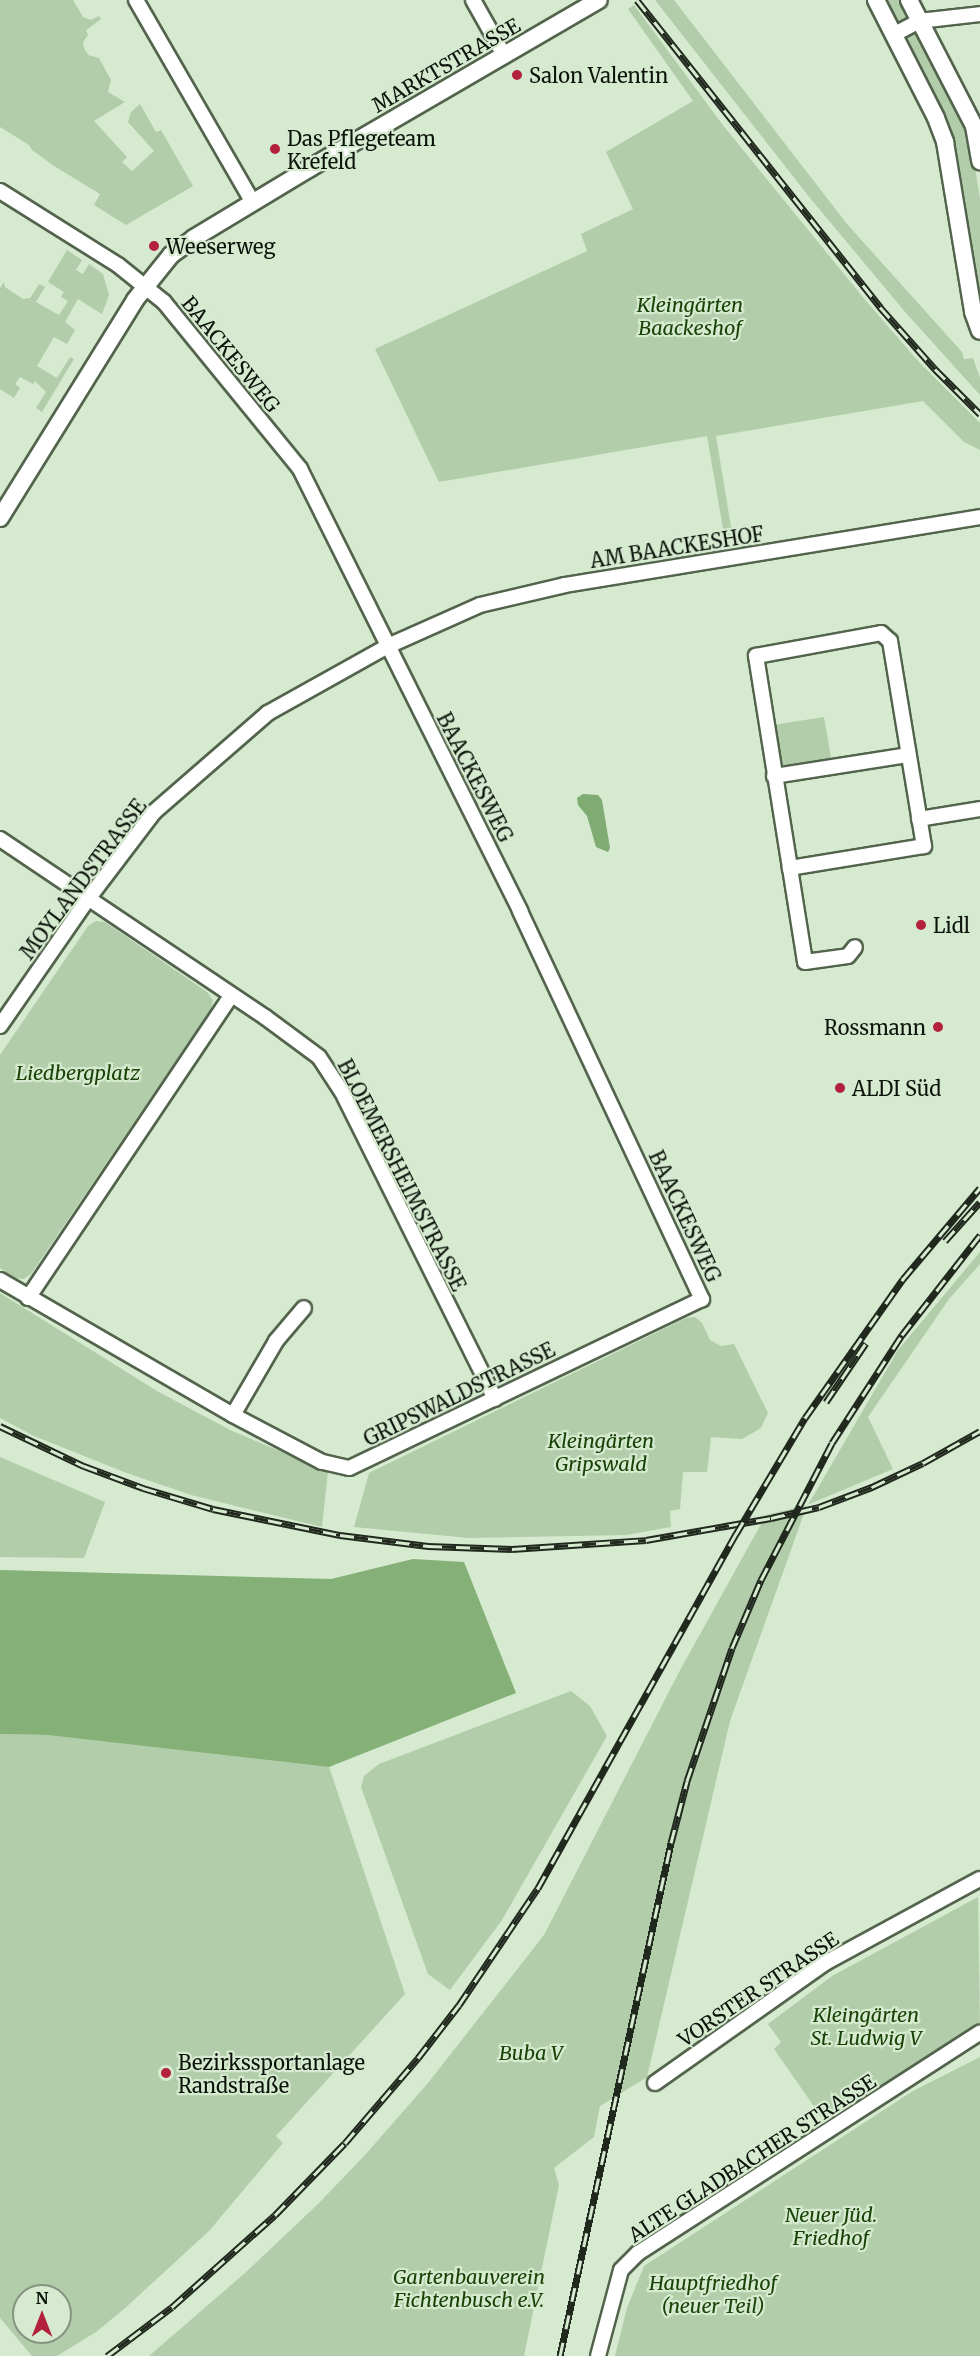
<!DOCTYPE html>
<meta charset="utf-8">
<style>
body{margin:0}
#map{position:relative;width:980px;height:2356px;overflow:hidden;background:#d5eacf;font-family:Merriweather,serif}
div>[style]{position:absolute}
.green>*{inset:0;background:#b2cdaa}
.forest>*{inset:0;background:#85b078}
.water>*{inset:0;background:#80ab73}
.roads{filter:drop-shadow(2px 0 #53644d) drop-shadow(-2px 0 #53644d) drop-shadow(0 2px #53644d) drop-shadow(0 -2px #53644d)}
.minor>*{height:14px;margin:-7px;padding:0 7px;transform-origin:7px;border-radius:7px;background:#fff}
.tertiary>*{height:16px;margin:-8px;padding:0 8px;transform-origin:8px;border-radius:8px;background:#fff}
.rail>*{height:7px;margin-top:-3.5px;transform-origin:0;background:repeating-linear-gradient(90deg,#d5eacf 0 14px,#21291e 0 28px);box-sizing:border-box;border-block:2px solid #21291e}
.dots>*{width:16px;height:16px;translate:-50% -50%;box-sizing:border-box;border:3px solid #d5eacf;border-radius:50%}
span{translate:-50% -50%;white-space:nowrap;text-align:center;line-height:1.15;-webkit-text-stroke:4.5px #d5eacf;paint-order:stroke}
.street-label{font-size:20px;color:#0c130a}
.poi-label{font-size:20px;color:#0c130a}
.left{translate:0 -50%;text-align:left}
.right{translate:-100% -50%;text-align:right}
.park-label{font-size:20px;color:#194207;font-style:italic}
.north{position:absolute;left:12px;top:2284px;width:60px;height:60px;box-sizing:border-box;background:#d5eacf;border:2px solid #859480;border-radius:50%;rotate:0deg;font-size:16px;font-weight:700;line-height:24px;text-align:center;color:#0c130a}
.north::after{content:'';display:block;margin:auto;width:21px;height:27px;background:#b3213c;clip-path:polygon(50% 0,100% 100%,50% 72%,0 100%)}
</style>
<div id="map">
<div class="green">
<i style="clip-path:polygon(0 0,73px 0,83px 17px,91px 20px,99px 16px,101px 19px,86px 30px,88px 35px,83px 42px,84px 48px,88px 55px,99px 58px,111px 80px,108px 92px,125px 102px,94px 121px,127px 157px,122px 162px,132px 171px,154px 151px,128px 122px,131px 112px,140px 104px,156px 132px,161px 130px,193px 186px,126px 225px,94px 205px,100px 194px,54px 166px,32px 150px,29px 145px,0 127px)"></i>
<i style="clip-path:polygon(655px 0,674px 0,847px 224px,962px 352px,964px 359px,973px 358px,980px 378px,980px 395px,906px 313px,810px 198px)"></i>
<i style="clip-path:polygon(885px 0,902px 0,969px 130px,980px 199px,980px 312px,952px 132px)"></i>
<i style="clip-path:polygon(634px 5px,722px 124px,866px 301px,919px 362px,980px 423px,980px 450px,964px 442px,923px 401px,716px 436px,733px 539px,725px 540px,707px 436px,439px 482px,375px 349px,587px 251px,581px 234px,633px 209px,606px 152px,693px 101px,628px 9px)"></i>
<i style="clip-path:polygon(67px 250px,82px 260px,76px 270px,83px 274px,89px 264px,103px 274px,109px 295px,102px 314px,78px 299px,65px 322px,75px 330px,67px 344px,54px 337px,37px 366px,57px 378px,70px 357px,74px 359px,42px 412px,36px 408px,46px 392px,35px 381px,33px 384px,20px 377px,15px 384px,20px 388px,14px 398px,0 389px,0 288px,4px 282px,5px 287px,23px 299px,30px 298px,39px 284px,45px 287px,36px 302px,59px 315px,68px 301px,61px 297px,64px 292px,48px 282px)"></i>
<i style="clip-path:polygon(824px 717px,831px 758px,785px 765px,780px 763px,773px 725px)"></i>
<i style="clip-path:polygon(96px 921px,105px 922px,207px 992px,213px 1000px,211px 1009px,31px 1274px,24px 1279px,15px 1278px,0 1268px,0 1055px,88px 926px)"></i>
<i style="clip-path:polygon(980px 1252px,980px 1264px,949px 1299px,868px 1417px,893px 1469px,807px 1505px,730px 1721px,647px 2077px,600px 2106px,594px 2137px,554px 2168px,559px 2185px,524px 2356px,149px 2356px,245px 2273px,318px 2204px,365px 2155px,428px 2083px,544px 1935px,678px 1674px,766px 1515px,808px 1505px,898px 1350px)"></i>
<i style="clip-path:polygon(0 1293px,157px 1391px,232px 1431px,328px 1471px,322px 1527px,191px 1495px,124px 1472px,34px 1436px,0 1418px)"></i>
<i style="clip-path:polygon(695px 1317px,702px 1323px,710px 1340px,721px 1346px,734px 1344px,768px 1413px,761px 1428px,742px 1439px,711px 1437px,707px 1472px,683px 1472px,680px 1509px,670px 1511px,671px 1527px,626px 1535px,469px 1538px,354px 1527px,369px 1473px,686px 1318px)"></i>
<i style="clip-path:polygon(0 1457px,105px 1502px,84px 1558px,0 1557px)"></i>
<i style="clip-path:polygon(571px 1691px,590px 1706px,607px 1736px,502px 1920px,450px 1990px,428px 1974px,361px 1787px,364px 1776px,379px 1764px)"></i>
<i style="clip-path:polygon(evenodd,0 1734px,47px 1735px,329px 1767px,405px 1994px,276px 2136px,283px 2143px,209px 2231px,124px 2309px,96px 2332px,57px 2356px,32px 2356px,0 2318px,0 1734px,24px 2296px,60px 2296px,60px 2332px,24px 2332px,24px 2296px)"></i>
<i style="clip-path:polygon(978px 1897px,980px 2026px,861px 2101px,827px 2125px,774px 2049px,781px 2042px,768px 2024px,832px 1976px)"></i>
<i style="clip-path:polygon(980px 2057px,980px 2356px,615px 2356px,627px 2308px,644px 2266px,913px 2091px)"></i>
</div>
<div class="forest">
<i style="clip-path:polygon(413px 1559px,464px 1562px,516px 1693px,329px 1767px,47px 1735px,0 1734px,0 1570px,331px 1579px)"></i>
</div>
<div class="water">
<i style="clip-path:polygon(583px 794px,598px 795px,602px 800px,610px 848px,608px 852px,596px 847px,587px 816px,578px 805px,577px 798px)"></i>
</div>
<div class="roads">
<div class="minor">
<i style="left:136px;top:0;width:234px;rotate:60deg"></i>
<i style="left:473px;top:0;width:63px;rotate:60.6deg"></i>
<i style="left:893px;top:35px;width:30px;rotate:-28deg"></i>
<i style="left:919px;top:21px;width:61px;rotate:-6.5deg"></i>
<i style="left:0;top:191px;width:139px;rotate:32.1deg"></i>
<i style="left:118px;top:265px;width:59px;rotate:38.8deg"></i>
<i style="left:164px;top:302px;width:215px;rotate:50.8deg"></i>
<i style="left:300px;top:469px;width:494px;rotate:63.5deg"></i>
<i style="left:520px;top:911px;width:429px;rotate:64.9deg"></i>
<i style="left:702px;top:1299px;width:391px;rotate:154.4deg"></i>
<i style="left:349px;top:1468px;width:28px;rotate:-167deg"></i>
<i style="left:322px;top:1462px;width:101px;rotate:-152.2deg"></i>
<i style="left:233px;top:1415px;width:269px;rotate:-149.9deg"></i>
<i style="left:774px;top:776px;width:136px;rotate:-8.9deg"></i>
<i style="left:919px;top:819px;width:62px;rotate:-9.3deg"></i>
<i style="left:0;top:839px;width:319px;rotate:33.9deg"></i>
<i style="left:265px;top:1017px;width:67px;rotate:36.5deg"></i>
<i style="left:319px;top:1057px;width:42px;rotate:56.7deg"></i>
<i style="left:342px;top:1092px;width:343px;rotate:63.5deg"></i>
<i style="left:790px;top:868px;width:215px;rotate:-99.1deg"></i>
<i style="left:756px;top:656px;width:127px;rotate:-10.4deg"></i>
<i style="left:881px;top:633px;width:12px;rotate:42deg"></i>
<i style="left:890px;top:641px;width:208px;rotate:80.6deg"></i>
<i style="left:924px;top:846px;width:136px;rotate:170.7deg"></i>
<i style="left:790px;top:868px;width:95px;rotate:80.9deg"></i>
<i style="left:805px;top:962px;width:43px;rotate:-7.9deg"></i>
<i style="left:848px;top:956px;width:11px;rotate:-52deg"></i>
<i style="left:0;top:1026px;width:155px;rotate:-55.3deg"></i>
<i style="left:88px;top:899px;width:109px;rotate:-52.8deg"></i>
<i style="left:154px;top:812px;width:151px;rotate:-41deg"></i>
<i style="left:268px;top:713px;width:137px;rotate:-29.2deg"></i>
<i style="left:388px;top:646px;width:101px;rotate:-24deg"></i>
<i style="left:480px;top:605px;width:87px;rotate:-13.2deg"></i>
<i style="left:565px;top:585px;width:421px;rotate:-9.3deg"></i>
<i style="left:28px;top:1298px;width:364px;rotate:-56.1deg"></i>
<i style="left:233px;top:1415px;width:86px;rotate:-59.8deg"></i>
<i style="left:276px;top:1341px;width:43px;rotate:-49.7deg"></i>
<i style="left:655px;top:2083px;width:208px;rotate:-35.2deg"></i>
<i style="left:825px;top:1963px;width:176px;rotate:-28.5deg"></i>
<i style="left:598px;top:2356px;width:89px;rotate:-75deg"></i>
<i style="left:621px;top:2270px;width:24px;rotate:-45deg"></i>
<i style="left:638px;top:2253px;width:407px;rotate:-32.8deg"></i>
</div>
<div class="tertiary">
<i style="left:876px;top:0;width:132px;rotate:63deg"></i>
<i style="left:936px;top:118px;width:26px;rotate:69deg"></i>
<i style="left:945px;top:142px;width:172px;rotate:80.6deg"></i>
<i style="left:973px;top:312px;width:20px;rotate:70deg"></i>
<i style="left:909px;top:0;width:142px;rotate:62.7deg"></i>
<i style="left:974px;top:126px;width:36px;rotate:80deg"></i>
<i style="left:0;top:518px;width:256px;rotate:-58.2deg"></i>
<i style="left:135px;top:300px;width:58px;rotate:-51.3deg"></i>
<i style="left:171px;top:255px;width:29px;rotate:-36deg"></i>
<i style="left:194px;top:238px;width:135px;rotate:-31.1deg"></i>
<i style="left:310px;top:168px;width:334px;rotate:-30.2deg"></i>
</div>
</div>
<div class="rail">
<i style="left:637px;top:0;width:392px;rotate:51.6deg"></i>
<i style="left:880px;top:307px;width:83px;rotate:48.4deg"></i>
<i style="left:935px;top:369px;width:64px;rotate:45deg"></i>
<i style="left:945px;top:1241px;width:52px;rotate:-48.1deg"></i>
<i style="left:826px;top:1402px;width:71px;rotate:-55.9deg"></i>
<i style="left:0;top:1426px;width:93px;rotate:25.5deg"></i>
<i style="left:84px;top:1466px;width:63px;rotate:20.4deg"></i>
<i style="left:143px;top:1488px;width:73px;rotate:16.7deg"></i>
<i style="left:213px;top:1509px;width:130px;rotate:11.6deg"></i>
<i style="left:340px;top:1535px;width:89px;rotate:7.1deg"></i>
<i style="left:428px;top:1546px;width:84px;rotate:2deg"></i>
<i style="left:512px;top:1549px;width:134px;rotate:-3.8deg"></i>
<i style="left:646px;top:1540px;width:127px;rotate:-10deg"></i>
<i style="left:771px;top:1518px;width:49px;rotate:-12.9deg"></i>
<i style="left:819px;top:1507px;width:57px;rotate:-20.7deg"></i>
<i style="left:872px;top:1487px;width:56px;rotate:-25.2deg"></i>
<i style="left:923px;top:1463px;width:65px;rotate:-29.3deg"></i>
<i style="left:107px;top:2356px;width:81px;rotate:-37deg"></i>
<i style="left:172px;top:2307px;width:138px;rotate:-41.8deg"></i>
<i style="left:275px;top:2215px;width:100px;rotate:-45.8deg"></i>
<i style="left:345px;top:2143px;width:112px;rotate:-49.3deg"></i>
<i style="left:418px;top:2058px;width:67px;rotate:-52.3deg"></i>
<i style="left:459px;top:2005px;width:141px;rotate:-56deg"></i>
<i style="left:538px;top:1888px;width:406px;rotate:-60.8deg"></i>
<i style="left:736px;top:1534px;width:135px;rotate:-59.3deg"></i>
<i style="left:805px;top:1418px;width:170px;rotate:-54.8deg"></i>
<i style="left:903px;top:1279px;width:119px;rotate:-49.8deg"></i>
<i style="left:560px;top:2356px;width:525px;rotate:-77.79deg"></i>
<i style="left:671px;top:1843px;width:64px;rotate:-75.5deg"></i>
<i style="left:687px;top:1781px;width:140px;rotate:-71.3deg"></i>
<i style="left:732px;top:1648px;width:74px;rotate:-66.9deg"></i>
<i style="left:761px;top:1580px;width:154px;rotate:-62.6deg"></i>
<i style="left:832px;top:1443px;width:129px;rotate:-57.1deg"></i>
<i style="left:902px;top:1335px;width:127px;rotate:-52deg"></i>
</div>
<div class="dots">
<i style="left:517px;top:75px;background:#b3213c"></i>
<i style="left:275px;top:149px;background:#b3213c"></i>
<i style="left:154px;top:246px;background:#b3213c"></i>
<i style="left:921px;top:925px;background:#b3213c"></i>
<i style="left:938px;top:1027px;background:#b3213c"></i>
<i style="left:840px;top:1088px;background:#b3213c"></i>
<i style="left:166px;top:2073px;background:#b3213c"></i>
</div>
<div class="street-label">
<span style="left:446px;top:65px;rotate:-30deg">MARKTSTRASSE</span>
<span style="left:231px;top:354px;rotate:51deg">BAACKESWEG</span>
<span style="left:677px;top:547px;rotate:-9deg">AM BAACKESHOF</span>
<span style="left:475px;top:777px;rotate:63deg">BAACKESWEG</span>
<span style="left:83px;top:879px;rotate:-53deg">MOYLANDSTRASSE</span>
<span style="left:402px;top:1175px;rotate:63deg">BLOEMERSHEIMSTRASSE</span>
<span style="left:685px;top:1216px;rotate:65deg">BAACKESWEG</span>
<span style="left:459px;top:1394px;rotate:-26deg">GRIPSWALDSTRASSE</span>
<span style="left:758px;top:1989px;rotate:-34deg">VORSTER STRASSE</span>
<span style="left:752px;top:2158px;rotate:-33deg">ALTE GLADBACHER STRASSE</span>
</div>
<div class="poi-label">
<span class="left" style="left:529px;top:75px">Salon Valentin</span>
<span class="left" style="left:287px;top:150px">Das Pflegeteam<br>Krefeld</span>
<span class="left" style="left:166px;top:246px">Weeserweg</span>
<span class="left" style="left:933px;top:925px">Lidl</span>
<span class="right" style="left:926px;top:1027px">Rossmann</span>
<span class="left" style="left:852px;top:1088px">ALDI Süd</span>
<span class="left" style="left:178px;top:2074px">Bezirkssportanlage<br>Randstraße</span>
</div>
<div class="park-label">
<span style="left:690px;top:316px">Kleingärten<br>Baackeshof</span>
<span style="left:78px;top:1072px">Liedbergplatz</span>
<span style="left:601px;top:1452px">Kleingärten<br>Gripswald</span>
<span style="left:866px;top:2026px">Kleingärten<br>St. Ludwig V</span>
<span style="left:531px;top:2052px">Buba V</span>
<span style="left:831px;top:2226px">Neuer Jüd.<br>Friedhof</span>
<span style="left:469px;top:2288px">Gartenbauverein<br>Fichtenbusch e.V.</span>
<span style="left:713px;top:2294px">Hauptfriedhof<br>(neuer Teil)</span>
</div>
<div class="north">N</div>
</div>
